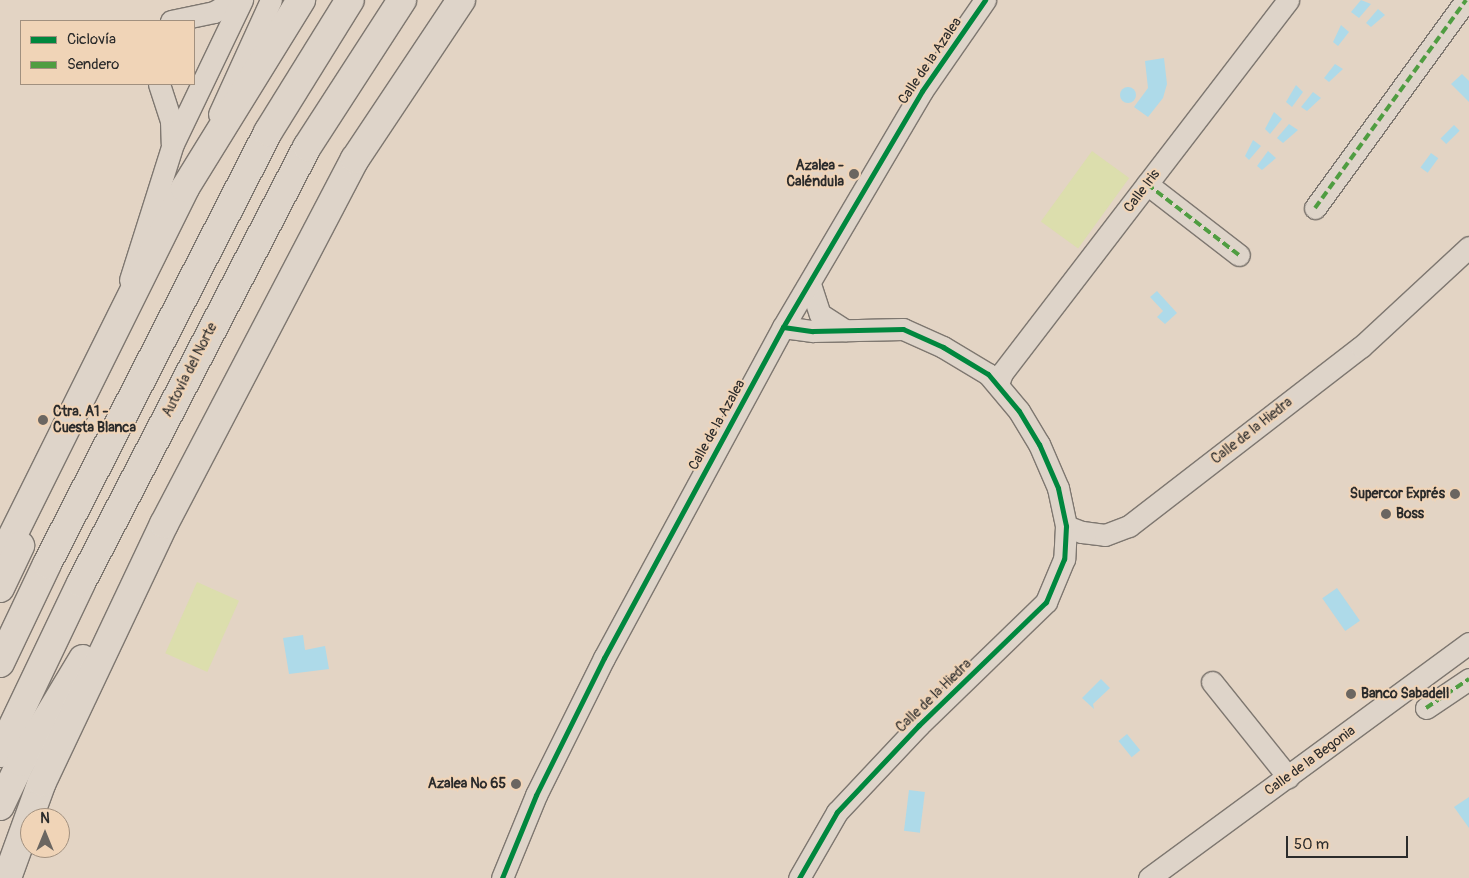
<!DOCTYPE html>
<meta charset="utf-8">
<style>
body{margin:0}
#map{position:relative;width:1469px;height:878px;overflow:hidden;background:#e3d4c4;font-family:Pangolin,sans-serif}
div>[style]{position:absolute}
.green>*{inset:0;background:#dcdead;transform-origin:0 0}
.water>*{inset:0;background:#aedae9;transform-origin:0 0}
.round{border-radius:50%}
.roads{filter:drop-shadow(1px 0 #7e7770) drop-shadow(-1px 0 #7e7770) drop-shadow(0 1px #7e7770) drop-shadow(0 -1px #7e7770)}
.minor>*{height:21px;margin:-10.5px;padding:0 10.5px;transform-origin:10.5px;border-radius:10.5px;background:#ded4c9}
.highway>*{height:28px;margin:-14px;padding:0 14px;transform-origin:14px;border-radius:14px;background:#ded4c9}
.quiet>*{height:4px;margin-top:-2px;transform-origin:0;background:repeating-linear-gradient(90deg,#4f9d41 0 8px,transparent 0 12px)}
.cycleway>*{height:5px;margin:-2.5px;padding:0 2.5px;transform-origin:2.5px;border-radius:2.5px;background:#00873e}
.dots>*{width:14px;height:14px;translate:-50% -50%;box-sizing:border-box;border:2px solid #f0d4b7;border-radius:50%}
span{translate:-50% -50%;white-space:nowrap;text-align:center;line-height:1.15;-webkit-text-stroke:4px #f0d4b7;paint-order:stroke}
.street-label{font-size:14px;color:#2b2b2b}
.poi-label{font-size:14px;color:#2b2b2b;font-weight:700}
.right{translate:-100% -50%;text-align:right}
.left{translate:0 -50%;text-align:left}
.legend{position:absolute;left:20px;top:20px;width:175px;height:65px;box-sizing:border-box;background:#f0d4b7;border:1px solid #a1907f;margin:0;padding:6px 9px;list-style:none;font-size:15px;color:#2b2b2b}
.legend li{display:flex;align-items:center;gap:10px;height:25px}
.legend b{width:25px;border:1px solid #a1907f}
.north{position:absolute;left:20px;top:808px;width:50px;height:50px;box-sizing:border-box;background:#f0d4b7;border:1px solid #a1907f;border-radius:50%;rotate:0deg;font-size:14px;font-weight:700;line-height:20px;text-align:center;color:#2b2b2b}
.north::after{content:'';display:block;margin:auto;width:18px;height:22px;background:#6b6661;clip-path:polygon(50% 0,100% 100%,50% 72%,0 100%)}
.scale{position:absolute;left:1286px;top:836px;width:122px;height:22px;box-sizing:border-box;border:2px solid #2b2b2b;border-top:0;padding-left:6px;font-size:15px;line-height:18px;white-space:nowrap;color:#2b2b2b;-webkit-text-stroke:4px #f0d4b7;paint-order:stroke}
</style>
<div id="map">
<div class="green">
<i style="left:1092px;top:151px;width:46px;height:87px;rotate:36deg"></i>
<i style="left:197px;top:582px;width:46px;height:78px;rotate:24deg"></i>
</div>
<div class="water">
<i style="clip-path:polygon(1361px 0,1371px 4px,1359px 18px,1351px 12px)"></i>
<i style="clip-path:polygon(1378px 9px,1385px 15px,1371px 27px,1366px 23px)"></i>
<i style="clip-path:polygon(1341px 25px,1349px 32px,1338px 46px,1333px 42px)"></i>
<i style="clip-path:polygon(1164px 58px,1167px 84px,1163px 98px,1148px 117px,1134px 107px,1148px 88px,1145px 61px)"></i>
<i style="clip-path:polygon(1335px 64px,1343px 69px,1329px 82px,1324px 78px)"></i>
<i style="clip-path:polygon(1462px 74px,1469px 81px,1469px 102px,1451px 84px)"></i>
<i style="clip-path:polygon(1296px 85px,1303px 92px,1292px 107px,1286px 102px)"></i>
<i class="round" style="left:1120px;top:87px;width:16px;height:16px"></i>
<i style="clip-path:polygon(1313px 92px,1321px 98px,1307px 111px,1301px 107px)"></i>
<i style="clip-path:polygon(1274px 112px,1282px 119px,1270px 134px,1265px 129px)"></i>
<i style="clip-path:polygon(1289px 124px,1298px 130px,1283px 143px,1277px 138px)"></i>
<i style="left:1454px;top:125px;width:8px;height:19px;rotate:45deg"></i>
<i style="clip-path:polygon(1253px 140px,1261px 146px,1249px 160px,1245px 156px)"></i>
<i style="clip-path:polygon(1268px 151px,1276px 158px,1262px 170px,1257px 166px)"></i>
<i style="left:1431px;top:153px;width:9px;height:18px;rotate:36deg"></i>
<i style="clip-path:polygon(1157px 291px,1177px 313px,1165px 324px,1157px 317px,1163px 311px,1150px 297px)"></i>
<i style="left:1337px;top:588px;width:40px;height:18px;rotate:55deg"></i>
<i style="clip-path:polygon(303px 635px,305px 650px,325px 646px,329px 669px,289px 674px,283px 638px)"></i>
<i style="clip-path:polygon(1101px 679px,1110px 688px,1093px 704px,1094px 709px,1082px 698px)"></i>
<i style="left:1127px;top:734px;width:21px;height:11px;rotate:51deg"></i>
<i style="left:909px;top:790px;width:16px;height:41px;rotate:7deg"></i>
<i style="clip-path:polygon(1469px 797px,1469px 828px,1454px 807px)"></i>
</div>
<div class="roads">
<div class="minor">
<i style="left:171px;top:21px;width:44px;rotate:-11.8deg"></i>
<i style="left:214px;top:12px;width:23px;rotate:-31deg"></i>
<i style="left:159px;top:84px;width:39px;rotate:72deg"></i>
<i style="left:171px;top:121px;width:23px;rotate:88deg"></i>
<i style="left:219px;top:114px;width:125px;rotate:-65.5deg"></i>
<i style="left:1147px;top:184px;width:116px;rotate:37.7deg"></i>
<i style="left:1315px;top:208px;width:257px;rotate:-54deg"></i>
<i style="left:130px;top:280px;width:143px;rotate:-72.5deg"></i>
<i style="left:173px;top:144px;width:160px;rotate:-64.4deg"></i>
<i style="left:810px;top:284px;width:32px;rotate:72deg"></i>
<i style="left:820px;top:314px;width:30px;rotate:33deg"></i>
<i style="left:783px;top:327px;width:30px;rotate:8deg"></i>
<i style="left:813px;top:331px;width:90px;rotate:-1.3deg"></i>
<i style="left:903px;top:329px;width:44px;rotate:24.2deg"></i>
<i style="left:943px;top:347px;width:52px;rotate:31deg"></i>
<i style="left:988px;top:374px;width:48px;rotate:50deg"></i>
<i style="left:1019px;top:411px;width:39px;rotate:59deg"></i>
<i style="left:1039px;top:444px;width:48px;rotate:66.6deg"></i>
<i style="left:1058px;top:488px;width:39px;rotate:78deg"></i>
<i style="left:1066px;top:526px;width:33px;rotate:93deg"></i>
<i style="left:1064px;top:559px;width:47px;rotate:112.7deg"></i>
<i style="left:1046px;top:602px;width:177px;rotate:135.9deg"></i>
<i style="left:919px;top:725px;width:120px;rotate:133.3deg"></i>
<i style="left:837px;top:812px;width:76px;rotate:119.9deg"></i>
<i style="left:998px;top:384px;width:12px;rotate:-70deg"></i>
<i style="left:1002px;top:373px;width:470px;rotate:-52.5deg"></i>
<i style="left:1066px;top:526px;width:17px;rotate:21deg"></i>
<i style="left:1082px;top:532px;width:23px;rotate:7deg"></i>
<i style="left:1105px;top:535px;width:26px;rotate:-21deg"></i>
<i style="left:1129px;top:526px;width:293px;rotate:-37.7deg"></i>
<i style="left:1361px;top:347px;width:147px;rotate:-42.8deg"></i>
<i style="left:1212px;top:682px;width:122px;rotate:51.3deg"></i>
<i style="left:1426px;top:708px;width:52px;rotate:-34deg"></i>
<i style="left:502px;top:878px;width:90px;rotate:-67.7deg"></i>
<i style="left:536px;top:795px;width:153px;rotate:-63.6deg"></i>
<i style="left:604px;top:658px;width:376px;rotate:-61.6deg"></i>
<i style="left:783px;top:327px;width:274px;rotate:-59.5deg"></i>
<i style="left:922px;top:91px;width:111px;rotate:-55.3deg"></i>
<i style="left:1149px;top:878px;width:397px;rotate:-36.3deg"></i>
</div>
<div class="highway">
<i style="left:0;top:561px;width:416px;rotate:-63.6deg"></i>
<i style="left:185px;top:188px;width:221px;rotate:-58.3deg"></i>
<i style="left:0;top:588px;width:47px;rotate:-64.5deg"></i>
<i style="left:0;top:663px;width:110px;rotate:-64.6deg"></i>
<i style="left:47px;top:564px;width:485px;rotate:-62.9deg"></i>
<i style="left:268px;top:132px;width:155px;rotate:-58.2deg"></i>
<i style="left:0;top:753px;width:188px;rotate:-64.5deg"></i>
<i style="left:81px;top:583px;width:491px;rotate:-62.6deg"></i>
<i style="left:307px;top:147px;width:175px;rotate:-57.1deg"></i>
<i style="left:0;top:806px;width:49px;rotate:-64.5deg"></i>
<i style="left:21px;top:762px;width:120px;rotate:-59deg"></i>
<i style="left:7px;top:878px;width:102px;rotate:-70deg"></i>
<i style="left:42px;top:782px;width:285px;rotate:-64.7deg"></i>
<i style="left:164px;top:524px;width:412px;rotate:-62.4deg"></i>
<i style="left:355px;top:159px;width:191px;rotate:-56.3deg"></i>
</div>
</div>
<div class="quiet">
<i style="left:1147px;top:184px;width:116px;rotate:37.7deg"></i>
<i style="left:1315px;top:208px;width:257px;rotate:-54deg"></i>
<i style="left:1426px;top:708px;width:52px;rotate:-34deg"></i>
</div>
<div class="cycleway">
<i style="left:783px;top:327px;width:30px;rotate:8deg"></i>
<i style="left:813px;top:331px;width:90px;rotate:-1.3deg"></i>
<i style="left:903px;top:329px;width:44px;rotate:24.2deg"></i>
<i style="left:943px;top:347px;width:52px;rotate:31deg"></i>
<i style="left:988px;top:374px;width:48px;rotate:50deg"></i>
<i style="left:1019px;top:411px;width:39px;rotate:59deg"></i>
<i style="left:1039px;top:444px;width:48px;rotate:66.6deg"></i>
<i style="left:1058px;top:488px;width:39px;rotate:78deg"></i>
<i style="left:1066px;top:526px;width:33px;rotate:93deg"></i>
<i style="left:1064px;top:559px;width:47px;rotate:112.7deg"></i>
<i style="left:1046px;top:602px;width:177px;rotate:135.9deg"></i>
<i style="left:919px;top:725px;width:120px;rotate:133.3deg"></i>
<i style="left:837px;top:812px;width:76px;rotate:119.9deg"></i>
<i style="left:502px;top:878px;width:90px;rotate:-67.7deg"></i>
<i style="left:536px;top:795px;width:153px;rotate:-63.6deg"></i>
<i style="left:604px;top:658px;width:376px;rotate:-61.6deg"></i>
<i style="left:783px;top:327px;width:274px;rotate:-59.5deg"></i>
<i style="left:922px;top:91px;width:111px;rotate:-55.3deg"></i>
</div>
<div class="dots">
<i style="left:854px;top:174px;background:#6b6661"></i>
<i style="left:43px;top:420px;background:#6b6661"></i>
<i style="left:1455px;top:494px;background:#6b6661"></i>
<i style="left:1386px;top:514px;background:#6b6661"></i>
<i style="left:1351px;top:694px;background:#6b6661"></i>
<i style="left:516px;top:784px;background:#6b6661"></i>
</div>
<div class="street-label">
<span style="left:930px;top:61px;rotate:-56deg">Calle de la Azalea</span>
<span style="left:1142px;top:191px;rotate:-53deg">Calle Iris</span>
<span style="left:190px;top:370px;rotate:-63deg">Autovía del Norte</span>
<span style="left:717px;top:425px;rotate:-61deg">Calle de la Azalea</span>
<span style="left:1252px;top:431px;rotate:-38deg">Calle de la Hiedra</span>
<span style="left:934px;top:696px;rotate:-44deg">Calle de la Hiedra</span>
<span style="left:1310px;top:761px;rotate:-36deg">Calle de la Begonia</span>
</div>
<div class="poi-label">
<span class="right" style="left:844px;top:174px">Azalea -<br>Caléndula</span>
<span class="left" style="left:53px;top:420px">Ctra. A1 -<br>Cuesta Blanca</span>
<span class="right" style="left:1445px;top:494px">Supercor Exprés</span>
<span class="left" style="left:1396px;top:514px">Boss</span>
<span class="left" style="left:1361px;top:694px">Banco Sabadell</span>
<span class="right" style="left:506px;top:784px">Azalea Nº 65</span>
</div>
<ul class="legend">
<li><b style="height:6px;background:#00873e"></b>Ciclovía</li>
<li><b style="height:6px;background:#4f9d41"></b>Sendero</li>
</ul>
<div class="north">N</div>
<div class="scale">50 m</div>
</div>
